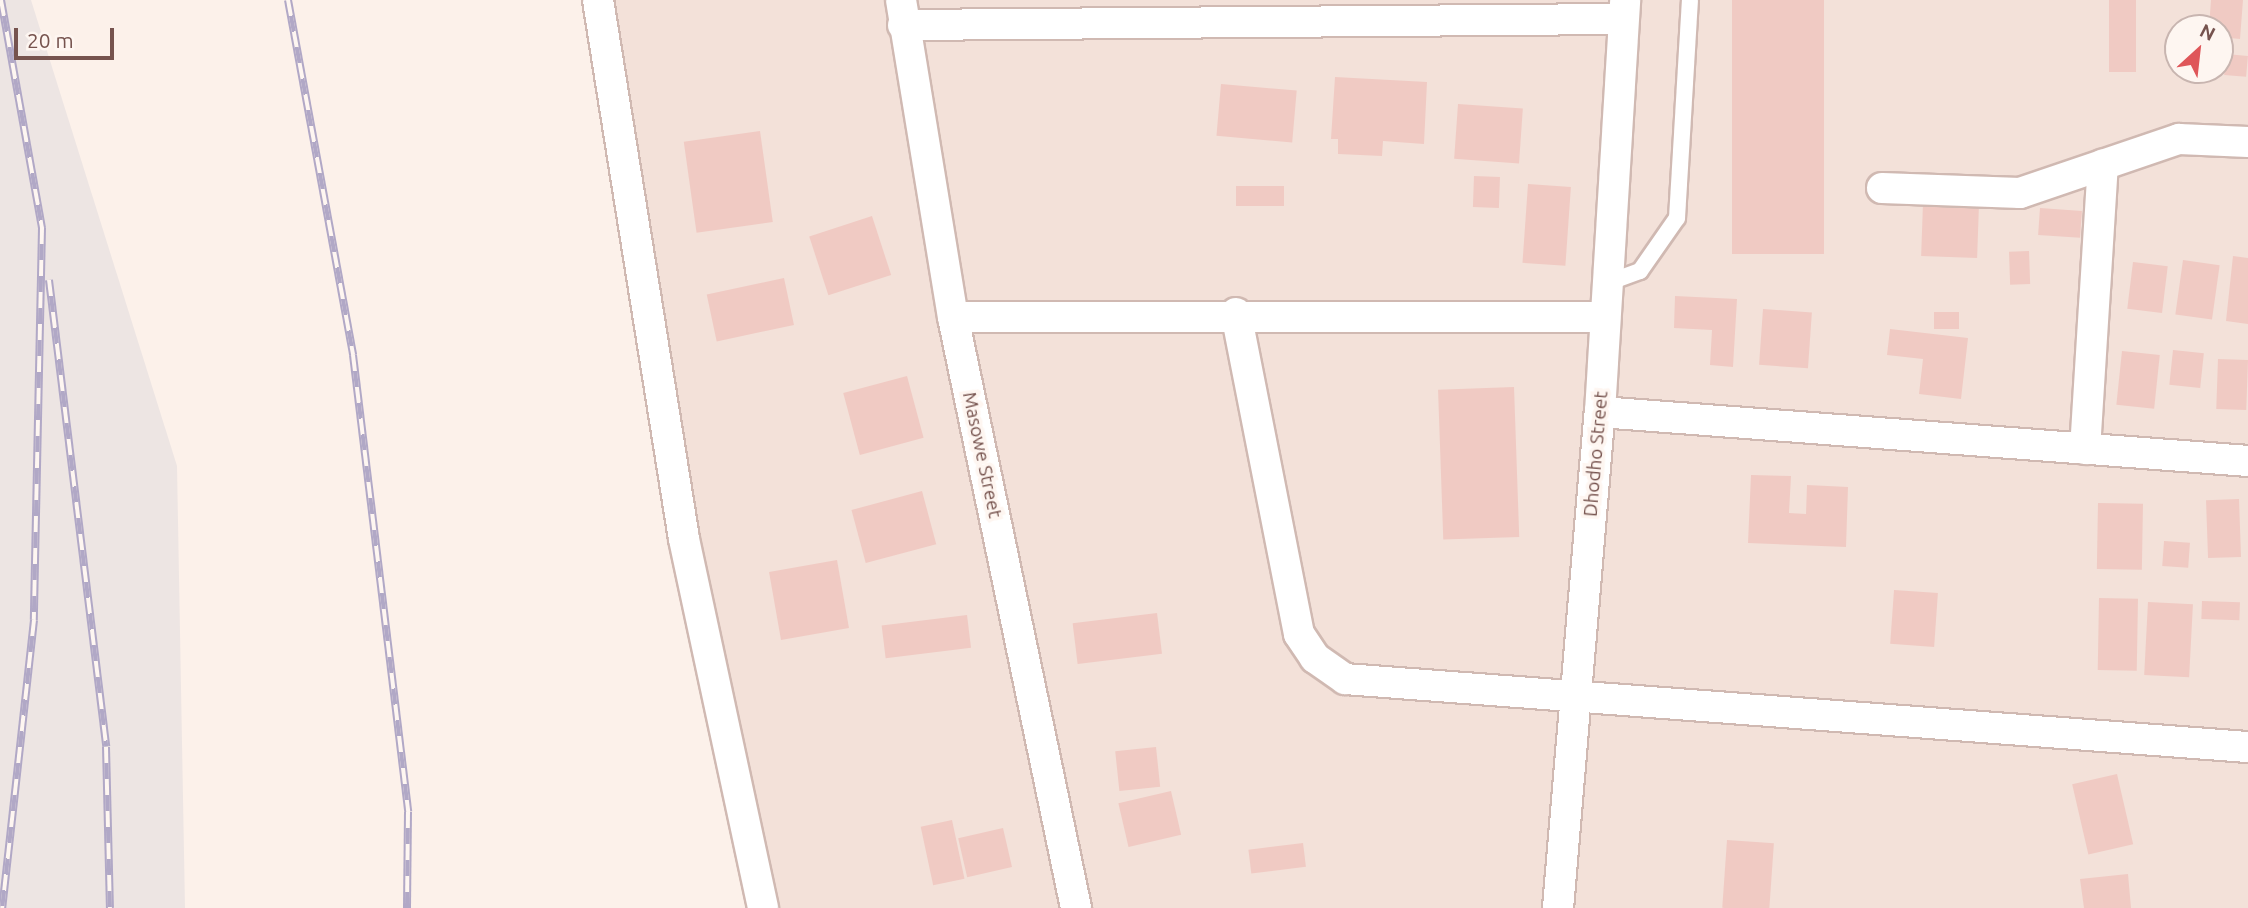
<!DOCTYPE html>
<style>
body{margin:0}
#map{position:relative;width:2248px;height:908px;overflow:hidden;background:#fcf1ea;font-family:Ubuntu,sans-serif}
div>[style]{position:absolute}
.residential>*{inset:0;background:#f3e1d9}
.industrial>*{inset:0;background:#ede5e3}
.building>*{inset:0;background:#f0cac3;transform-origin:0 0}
.roads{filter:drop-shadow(2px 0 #d0b9b2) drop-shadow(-2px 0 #d0b9b2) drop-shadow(0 2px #d0b9b2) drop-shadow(0 -2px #d0b9b2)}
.lane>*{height:16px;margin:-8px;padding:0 8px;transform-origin:8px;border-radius:8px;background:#fff}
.street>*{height:30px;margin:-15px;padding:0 15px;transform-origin:15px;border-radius:15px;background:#fff}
.rail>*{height:8px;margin-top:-4px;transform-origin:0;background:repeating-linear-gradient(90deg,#fef6f1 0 16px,#b1a8c6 0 32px);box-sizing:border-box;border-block:2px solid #b1a8c6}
span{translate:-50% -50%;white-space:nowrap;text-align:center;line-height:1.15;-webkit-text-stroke:7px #fef6f1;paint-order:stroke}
.street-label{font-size:19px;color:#76534e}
.north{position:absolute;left:2164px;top:14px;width:70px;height:70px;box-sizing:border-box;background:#fef6f1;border:2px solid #c8b5b0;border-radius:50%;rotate:27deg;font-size:19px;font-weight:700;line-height:28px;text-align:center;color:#76534e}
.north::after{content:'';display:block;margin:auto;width:24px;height:32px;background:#df5659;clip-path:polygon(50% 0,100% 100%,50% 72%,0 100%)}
.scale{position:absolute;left:14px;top:28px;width:100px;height:32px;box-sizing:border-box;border:4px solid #76534e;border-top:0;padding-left:9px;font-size:21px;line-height:24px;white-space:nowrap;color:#76534e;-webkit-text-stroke:5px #fef6f1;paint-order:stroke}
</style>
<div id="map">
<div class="residential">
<i style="clip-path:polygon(evenodd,614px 0,2248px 0,2248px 908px,778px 908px,674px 450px,614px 0,2178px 28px,2220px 28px,2220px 70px,2178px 70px,2178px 28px)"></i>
</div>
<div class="industrial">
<i style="clip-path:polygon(0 0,31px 0,177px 466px,185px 908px,0 908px)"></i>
</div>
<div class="building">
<i style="left:1732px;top:0;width:92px;height:254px"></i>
<i style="left:2109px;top:0;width:27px;height:72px"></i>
<i style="clip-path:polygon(2211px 0,2243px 0,2240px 39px,2220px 37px,2220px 28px,2209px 28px)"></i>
<i style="left:2226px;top:54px;width:22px;height:21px;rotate:5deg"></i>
<i style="clip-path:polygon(1335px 77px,1427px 82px,1424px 144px,1383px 141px,1382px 156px,1338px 154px,1338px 139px,1331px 139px)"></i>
<i style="left:1221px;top:84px;width:76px;height:52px;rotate:5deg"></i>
<i style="left:1458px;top:104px;width:65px;height:55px;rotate:4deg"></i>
<i style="left:760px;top:131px;width:92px;height:77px;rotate:82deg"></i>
<i style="left:1474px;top:176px;width:26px;height:31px;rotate:2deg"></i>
<i style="left:1528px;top:184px;width:43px;height:79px;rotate:4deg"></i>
<i style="left:1236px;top:186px;width:48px;height:20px"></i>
<i style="left:1923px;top:203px;width:56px;height:53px;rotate:2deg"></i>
<i style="left:2040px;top:208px;width:42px;height:27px;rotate:4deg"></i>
<i style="left:872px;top:216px;width:62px;height:66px;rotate:72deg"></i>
<i style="left:2029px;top:251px;width:33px;height:20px;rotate:88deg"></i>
<i style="clip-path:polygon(2233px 256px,2248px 258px,2248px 324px,2226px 321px)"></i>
<i style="left:2183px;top:260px;width:37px;height:55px;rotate:8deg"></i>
<i style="left:2133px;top:262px;width:35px;height:47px;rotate:7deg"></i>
<i style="left:784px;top:278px;width:48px;height:79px;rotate:78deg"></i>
<i style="clip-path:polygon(1675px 296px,1737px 299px,1733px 367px,1710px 365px,1712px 330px,1674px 328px)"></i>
<i style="left:1763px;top:309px;width:49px;height:56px;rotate:4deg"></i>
<i style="left:1934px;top:312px;width:25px;height:17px"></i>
<i style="clip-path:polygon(1890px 329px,1968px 338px,1961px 399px,1919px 394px,1923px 359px,1887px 355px)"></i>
<i style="left:2173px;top:350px;width:31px;height:35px;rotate:6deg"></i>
<i style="left:2122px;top:351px;width:38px;height:54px;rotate:6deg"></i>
<i style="left:2218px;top:359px;width:30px;height:50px;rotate:2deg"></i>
<i style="left:907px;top:376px;width:64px;height:66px;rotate:75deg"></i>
<i style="left:1514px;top:387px;width:150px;height:76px;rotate:88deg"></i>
<i style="clip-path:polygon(1751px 475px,1791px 476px,1789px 513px,1806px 514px,1807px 485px,1848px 487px,1846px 547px,1748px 543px)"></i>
<i style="left:922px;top:491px;width:55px;height:73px;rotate:75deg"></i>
<i style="left:2239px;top:499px;width:58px;height:33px;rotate:88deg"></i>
<i style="left:2098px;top:503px;width:45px;height:66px;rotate:1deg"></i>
<i style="left:2164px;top:541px;width:26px;height:25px;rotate:4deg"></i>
<i style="left:837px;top:560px;width:69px;height:69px;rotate:80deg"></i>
<i style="left:1894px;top:590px;width:44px;height:54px;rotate:4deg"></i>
<i style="left:2099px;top:598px;width:39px;height:72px;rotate:1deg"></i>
<i style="left:2202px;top:601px;width:38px;height:18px;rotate:2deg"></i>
<i style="left:2148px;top:602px;width:45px;height:73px;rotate:3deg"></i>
<i style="left:1157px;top:613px;width:41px;height:85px;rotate:83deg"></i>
<i style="left:967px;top:615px;width:33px;height:86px;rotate:83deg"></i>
<i style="left:1156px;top:747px;width:40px;height:41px;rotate:84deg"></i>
<i style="left:2117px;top:774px;width:72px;height:46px;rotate:77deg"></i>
<i style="left:1171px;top:791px;width:45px;height:54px;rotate:77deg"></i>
<i style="left:952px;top:820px;width:60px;height:32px;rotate:78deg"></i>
<i style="left:1003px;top:828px;width:40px;height:46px;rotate:77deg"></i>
<i style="left:1727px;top:840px;width:47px;height:68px;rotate:4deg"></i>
<i style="left:1303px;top:843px;width:24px;height:55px;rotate:83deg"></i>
<i style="clip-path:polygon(2128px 874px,2131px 908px,2084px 908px,2080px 879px)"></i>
</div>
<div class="roads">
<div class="lane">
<i style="left:1607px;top:283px;width:35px;rotate:-20deg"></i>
<i style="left:1640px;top:271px;width:65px;rotate:-55.1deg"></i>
<i style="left:1677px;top:218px;width:218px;rotate:-86.6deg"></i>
</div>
<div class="street">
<i style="left:598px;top:0;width:546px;rotate:80.93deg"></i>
<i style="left:684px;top:539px;width:377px;rotate:77.9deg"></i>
<i style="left:901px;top:0;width:321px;rotate:80.7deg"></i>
<i style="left:953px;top:317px;width:604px;rotate:78.24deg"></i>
<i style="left:903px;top:25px;width:720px;rotate:-0.48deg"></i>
<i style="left:1882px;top:188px;width:138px;rotate:2.1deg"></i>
<i style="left:2020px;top:193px;width:168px;rotate:-18.8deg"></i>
<i style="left:2179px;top:139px;width:69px;rotate:2.5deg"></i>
<i style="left:1236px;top:313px;width:327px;rotate:78.9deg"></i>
<i style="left:1299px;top:634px;width:29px;rotate:56deg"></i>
<i style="left:1315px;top:658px;width:37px;rotate:35deg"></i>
<i style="left:1345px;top:679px;width:906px;rotate:4.31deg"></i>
<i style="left:953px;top:317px;width:652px"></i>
<i style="left:1600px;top:412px;width:650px;rotate:4.32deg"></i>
<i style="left:2085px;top:449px;width:285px;rotate:-86.4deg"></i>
<i style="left:1558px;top:908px;width:498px;rotate:-85.2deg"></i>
<i style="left:1600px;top:412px;width:413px;rotate:-86.5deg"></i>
</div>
</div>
<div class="rail">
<i style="left:1px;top:0;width:232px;rotate:79.8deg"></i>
<i style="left:42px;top:228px;width:392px;rotate:91.2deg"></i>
<i style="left:34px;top:620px;width:290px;rotate:96.3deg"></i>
<i style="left:288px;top:0;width:361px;rotate:79.6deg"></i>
<i style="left:353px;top:355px;width:460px;rotate:83.1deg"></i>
<i style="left:408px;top:812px;width:96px;rotate:90.6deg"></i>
<i style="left:49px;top:280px;width:470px;rotate:83deg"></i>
<i style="left:106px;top:747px;width:161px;rotate:88.6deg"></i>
</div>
<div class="street-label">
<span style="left:1596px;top:454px;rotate:-85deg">Dhodho Street</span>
<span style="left:982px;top:455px;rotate:78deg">Masowe Street</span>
</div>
<div class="north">N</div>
<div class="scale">20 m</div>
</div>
